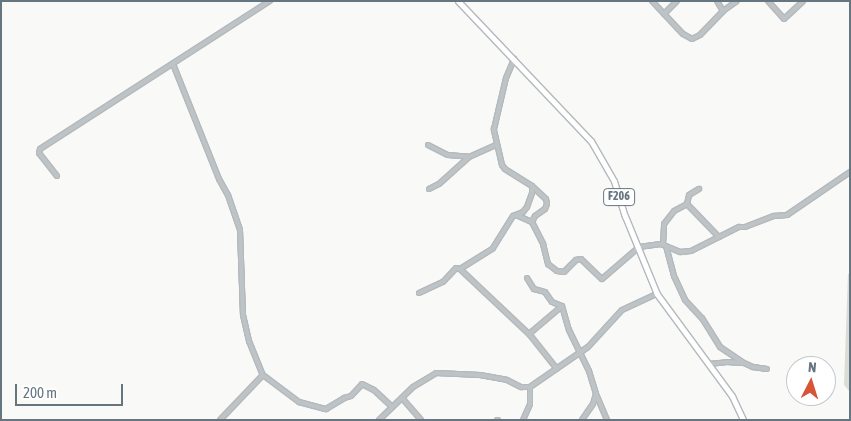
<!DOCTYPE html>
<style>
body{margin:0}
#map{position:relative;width:851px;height:421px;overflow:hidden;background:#f9f9f7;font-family:"Asap Condensed",sans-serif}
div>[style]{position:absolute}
.green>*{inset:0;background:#d9ddd6}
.roads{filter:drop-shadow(1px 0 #b4b9bd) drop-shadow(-1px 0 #b4b9bd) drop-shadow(0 1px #b4b9bd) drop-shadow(0 -1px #b4b9bd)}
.minor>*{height:4px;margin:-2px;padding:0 2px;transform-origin:2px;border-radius:2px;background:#bec3c6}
.major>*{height:5px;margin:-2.5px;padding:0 2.5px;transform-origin:2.5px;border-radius:2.5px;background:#fff}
span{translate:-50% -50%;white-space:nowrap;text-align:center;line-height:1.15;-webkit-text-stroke:5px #fff;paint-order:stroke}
.shield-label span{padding:1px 4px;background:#fff;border:1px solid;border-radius:4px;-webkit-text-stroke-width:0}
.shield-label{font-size:12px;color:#667680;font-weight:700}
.frame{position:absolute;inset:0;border:2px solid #667680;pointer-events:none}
.north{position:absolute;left:786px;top:356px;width:50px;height:50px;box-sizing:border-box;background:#fff;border:1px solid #c2c8cc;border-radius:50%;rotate:5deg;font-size:14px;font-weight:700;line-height:20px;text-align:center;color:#667680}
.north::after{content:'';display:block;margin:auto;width:18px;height:22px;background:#d85437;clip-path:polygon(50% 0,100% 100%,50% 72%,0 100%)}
.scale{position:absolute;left:15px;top:384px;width:108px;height:22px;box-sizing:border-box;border:2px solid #667680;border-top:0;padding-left:6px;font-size:15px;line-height:18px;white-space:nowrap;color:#667680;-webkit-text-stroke:4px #fff;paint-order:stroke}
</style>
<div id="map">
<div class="green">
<i style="clip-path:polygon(848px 274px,850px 274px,850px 392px,844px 385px)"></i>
</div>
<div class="roads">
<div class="minor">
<i style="left:652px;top:1px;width:45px;rotate:46.8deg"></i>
<i style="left:683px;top:34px;width:10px;rotate:29deg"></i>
<i style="left:692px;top:39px;width:9px;rotate:-27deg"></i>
<i style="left:700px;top:35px;width:33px;rotate:-46deg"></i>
<i style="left:723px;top:11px;width:17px;rotate:-36deg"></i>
<i style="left:717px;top:1px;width:12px;rotate:59deg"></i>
<i style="left:768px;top:1px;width:24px;rotate:48deg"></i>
<i style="left:784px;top:19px;width:26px;rotate:-43deg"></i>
<i style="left:664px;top:14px;width:18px;rotate:-45deg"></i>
<i style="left:173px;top:64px;width:124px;rotate:68.2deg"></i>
<i style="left:219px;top:179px;width:18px;rotate:61deg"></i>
<i style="left:228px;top:195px;width:37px;rotate:71deg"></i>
<i style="left:240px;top:230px;width:85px;rotate:88deg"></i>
<i style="left:243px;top:315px;width:27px;rotate:77deg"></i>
<i style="left:249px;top:341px;width:37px;rotate:68deg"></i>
<i style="left:263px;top:375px;width:45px;rotate:36.9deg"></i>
<i style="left:299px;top:402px;width:28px;rotate:15deg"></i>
<i style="left:326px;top:409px;width:21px;rotate:-31deg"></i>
<i style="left:344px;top:398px;width:7px;rotate:-16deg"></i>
<i style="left:351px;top:396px;width:16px;rotate:-47deg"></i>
<i style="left:362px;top:384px;width:13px;rotate:27deg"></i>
<i style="left:374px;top:390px;width:25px;rotate:43deg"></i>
<i style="left:428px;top:145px;width:22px;rotate:27deg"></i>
<i style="left:448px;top:155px;width:21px;rotate:5deg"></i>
<i style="left:57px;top:176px;width:29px;rotate:-128deg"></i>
<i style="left:39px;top:153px;width:4px;rotate:-76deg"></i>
<i style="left:40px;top:149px;width:274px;rotate:-32.8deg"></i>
<i style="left:532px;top:186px;width:19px;rotate:43deg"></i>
<i style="left:546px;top:199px;width:5px;rotate:79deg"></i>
<i style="left:547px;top:204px;width:5px;rotate:112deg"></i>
<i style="left:545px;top:209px;width:12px;rotate:145deg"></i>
<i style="left:535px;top:216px;width:7px;rotate:117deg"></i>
<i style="left:532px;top:222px;width:25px;rotate:63deg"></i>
<i style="left:543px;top:244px;width:21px;rotate:76deg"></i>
<i style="left:548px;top:264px;width:11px;rotate:38deg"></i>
<i style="left:557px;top:271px;width:7px;rotate:8deg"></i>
<i style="left:564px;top:272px;width:17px;rotate:-45deg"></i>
<i style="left:576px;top:260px;width:5px;rotate:-11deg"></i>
<i style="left:581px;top:259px;width:29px;rotate:44deg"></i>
<i style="left:602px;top:279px;width:49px;rotate:-40.9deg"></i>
<i style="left:639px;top:247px;width:22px;rotate:-8deg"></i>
<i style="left:661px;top:244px;width:21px;rotate:23deg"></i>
<i style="left:680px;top:252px;width:11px;rotate:-5deg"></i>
<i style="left:691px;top:251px;width:54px;rotate:-26.6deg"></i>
<i style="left:739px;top:227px;width:6px"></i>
<i style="left:745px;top:227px;width:31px;rotate:-21deg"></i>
<i style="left:774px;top:216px;width:13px;rotate:-4deg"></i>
<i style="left:787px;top:215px;width:76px;rotate:-34.3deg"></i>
<i style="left:429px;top:189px;width:11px;rotate:-27deg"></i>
<i style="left:439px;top:184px;width:40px;rotate:-42deg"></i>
<i style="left:469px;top:157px;width:30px;rotate:-24deg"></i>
<i style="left:687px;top:204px;width:46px;rotate:45.9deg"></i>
<i style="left:687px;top:204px;width:9px;rotate:-77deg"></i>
<i style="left:689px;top:195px;width:12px;rotate:-31deg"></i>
<i style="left:516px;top:215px;width:17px;rotate:24deg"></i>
<i style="left:663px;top:245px;width:21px;rotate:-87deg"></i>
<i style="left:664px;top:224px;width:16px;rotate:-52deg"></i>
<i style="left:674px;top:211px;width:15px;rotate:-28deg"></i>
<i style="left:666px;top:246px;width:31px;rotate:75deg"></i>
<i style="left:674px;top:276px;width:26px;rotate:65deg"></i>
<i style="left:685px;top:300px;width:25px;rotate:47deg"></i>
<i style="left:702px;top:318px;width:34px;rotate:58deg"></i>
<i style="left:720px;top:347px;width:29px;rotate:34deg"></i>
<i style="left:744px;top:363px;width:10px;rotate:24deg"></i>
<i style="left:753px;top:367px;width:14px;rotate:8deg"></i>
<i style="left:460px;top:269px;width:39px;rotate:-32deg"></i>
<i style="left:493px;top:248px;width:38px;rotate:-58deg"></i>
<i style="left:513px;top:216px;width:11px;rotate:-22deg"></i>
<i style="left:523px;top:212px;width:6px;rotate:-51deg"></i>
<i style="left:527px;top:207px;width:15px;rotate:-70deg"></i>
<i style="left:532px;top:193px;width:7px;rotate:-90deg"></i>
<i style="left:532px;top:186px;width:32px;rotate:-148deg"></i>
<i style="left:505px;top:169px;width:5px;rotate:-127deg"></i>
<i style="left:502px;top:165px;width:37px;rotate:-103deg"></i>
<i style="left:494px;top:129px;width:52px;rotate:-76.8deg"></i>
<i style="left:506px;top:78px;width:21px;rotate:-67deg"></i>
<i style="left:527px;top:278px;width:13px;rotate:58deg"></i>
<i style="left:534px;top:289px;width:11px;rotate:15deg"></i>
<i style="left:545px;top:292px;width:12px;rotate:55deg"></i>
<i style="left:552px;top:302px;width:11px;rotate:22deg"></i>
<i style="left:419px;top:293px;width:26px;rotate:-25deg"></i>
<i style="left:443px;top:282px;width:19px;rotate:-47deg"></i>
<i style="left:456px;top:268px;width:4px;rotate:14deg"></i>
<i style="left:460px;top:269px;width:96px;rotate:43.3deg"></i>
<i style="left:530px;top:335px;width:43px;rotate:51.5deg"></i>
<i style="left:529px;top:334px;width:43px;rotate:-40.3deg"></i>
<i style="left:562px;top:306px;width:25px;rotate:74deg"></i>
<i style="left:569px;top:330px;width:46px;rotate:64deg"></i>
<i style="left:589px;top:371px;width:24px;rotate:73deg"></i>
<i style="left:596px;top:394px;width:10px;rotate:107deg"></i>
<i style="left:593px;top:404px;width:19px;rotate:125deg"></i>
<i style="left:709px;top:364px;width:18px;rotate:-6deg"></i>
<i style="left:727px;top:362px;width:15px;rotate:4deg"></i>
<i style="left:596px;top:394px;width:28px;rotate:67deg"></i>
<i style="left:402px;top:398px;width:29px;rotate:49deg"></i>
<i style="left:220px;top:420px;width:62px;rotate:-46.3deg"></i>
<i style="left:379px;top:420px;width:47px;rotate:-44.1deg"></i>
<i style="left:413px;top:387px;width:27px;rotate:-31deg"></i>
<i style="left:436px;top:373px;width:44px;rotate:2.6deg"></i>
<i style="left:480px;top:375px;width:27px;rotate:10deg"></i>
<i style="left:507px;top:380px;width:16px;rotate:27deg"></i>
<i style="left:521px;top:387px;width:9px"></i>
<i style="left:530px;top:387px;width:70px;rotate:-34.6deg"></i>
<i style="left:588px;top:347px;width:50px;rotate:-47.4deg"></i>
<i style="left:622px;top:310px;width:38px;rotate:-25deg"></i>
<i style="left:497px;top:420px;width:1px"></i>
<i style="left:523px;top:420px;width:17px;rotate:-66deg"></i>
<i style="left:530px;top:404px;width:17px;rotate:-90deg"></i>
</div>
<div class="major">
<i style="left:458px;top:1px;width:193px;rotate:46.5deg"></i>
<i style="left:591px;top:141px;width:46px;rotate:60.1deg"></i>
<i style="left:614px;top:181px;width:37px;rotate:73deg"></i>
<i style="left:625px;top:216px;width:84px;rotate:67.7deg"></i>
<i style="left:657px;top:294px;width:127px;rotate:53.7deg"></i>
<i style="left:732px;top:396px;width:26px;rotate:65deg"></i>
</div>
</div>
<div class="shield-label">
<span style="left:619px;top:197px">F206</span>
</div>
<div class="frame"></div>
<div class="north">N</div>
<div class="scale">200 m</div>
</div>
